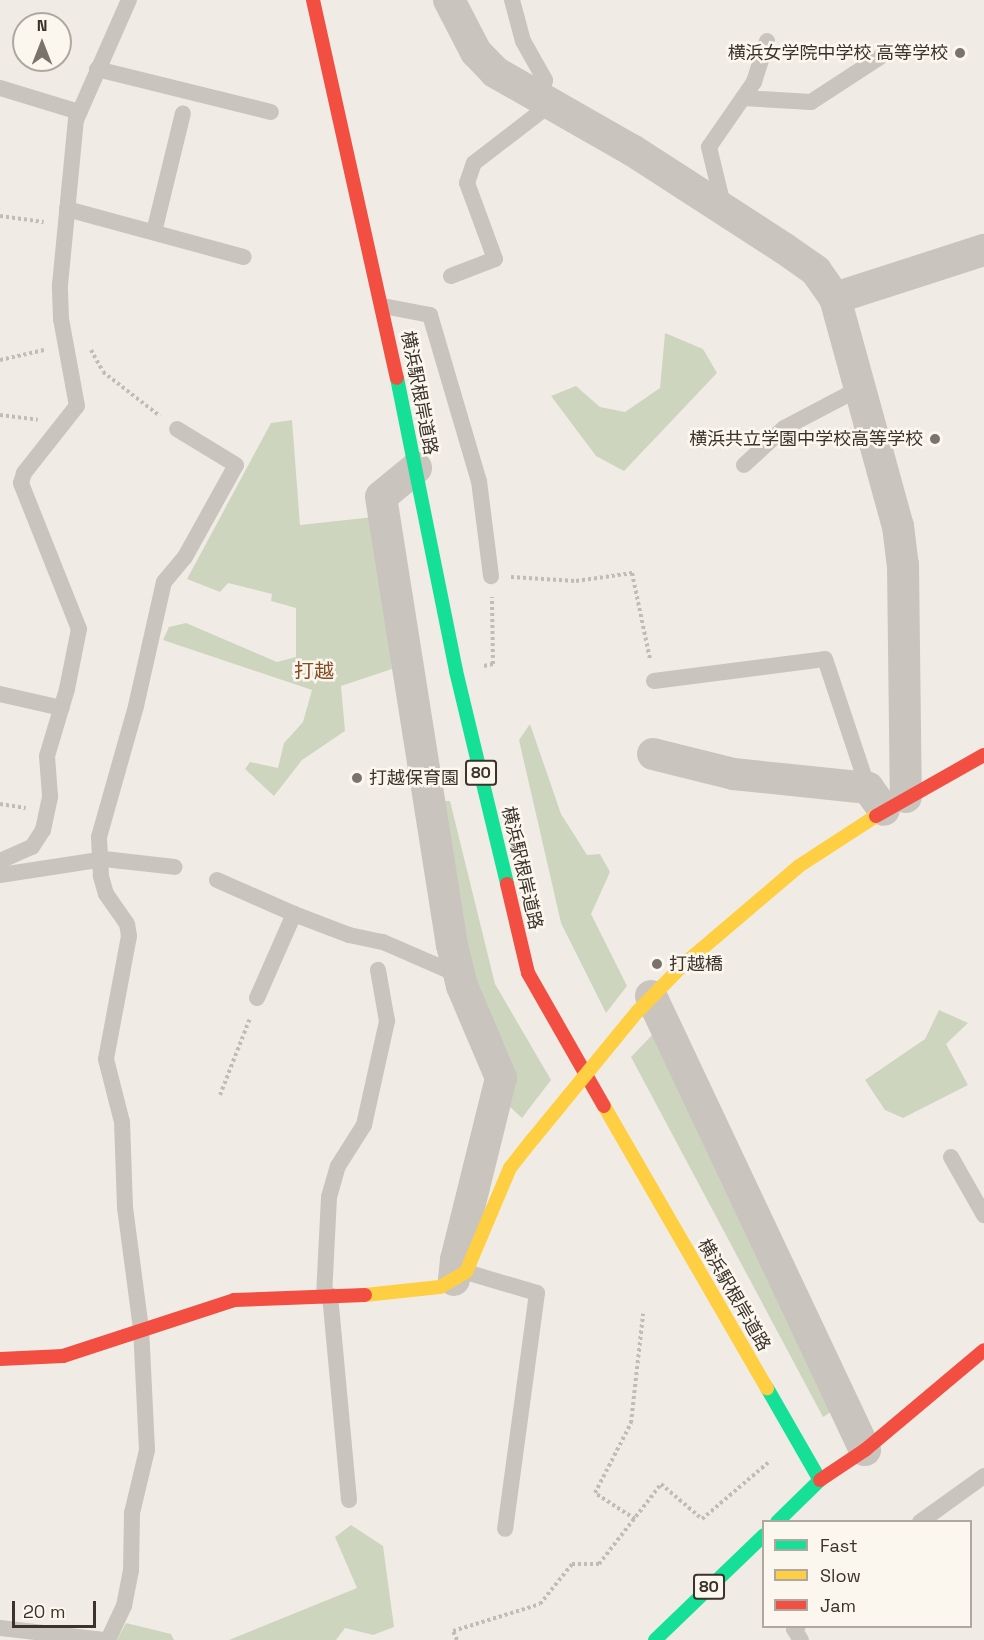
<!DOCTYPE html>
<meta charset="utf-8">
<style>
body{margin:0}
#map{position:relative;width:984px;height:1640px;overflow:hidden;background:#f0ece5;font-family:"Space Grotesk","Noto Sans JP",sans-serif}
div>[style]{position:absolute}
.green>*{inset:0;background:#ced5bf}
.path>*{height:4px;margin-top:-2px;transform-origin:0;background:repeating-linear-gradient(90deg,#c1bdb6 0 3px,transparent 0 6px)}
.lane>*{height:16px;margin:-8px;padding:0 8px;transform-origin:8px;border-radius:8px;background:#c9c4bd}
.street>*{height:32px;margin:-16px;padding:0 16px;transform-origin:16px;border-radius:16px;background:#c9c4bd}
.fast>*{height:14px;margin:-7px;padding:0 7px;transform-origin:7px;border-radius:7px;background:#16e098}
.slow>*{height:14px;margin:-7px;padding:0 7px;transform-origin:7px;border-radius:7px;background:#ffcf43}
.jam>*{height:14px;margin:-7px;padding:0 7px;transform-origin:7px;border-radius:7px;background:#f24e42}
.slow-bridge>*{height:14px;margin:-7px;padding:0 7px;transform-origin:7px;border-radius:7px;background:#ffcf43}
.dots>*{width:16px;height:16px;translate:-50% -50%;box-sizing:border-box;border:3px solid #fbf7ee;border-radius:50%}
span{translate:-50% -50%;white-space:nowrap;text-align:center;line-height:1.15;-webkit-text-stroke:5px #fbf7ee;paint-order:stroke}
.shield-label span{padding:2px 4px;background:#fbf7ee;border:2px solid;border-radius:4px;-webkit-text-stroke-width:0}
.shield-label{font-size:16px;color:#3a322b;font-weight:700}
.poi-label{font-size:18px;color:#3a322b}
.right{translate:-100% -50%;text-align:right}
.left{translate:0 -50%;text-align:left}
.street-label{font-size:18px;color:#3a322b}
.neighbourhood-label{font-size:20px;color:#8a4b23}
.legend{position:absolute;left:762px;top:1520px;width:210px;height:108px;box-sizing:border-box;background:#fbf7ee;border:2px solid #aea8a0;margin:0;padding:8px 10px;list-style:none;font-size:18px;color:#3a322b}
.legend li{display:flex;align-items:center;gap:12px;height:30px}
.legend b{width:30px;border:2px solid #aea8a0}
.north{position:absolute;left:12px;top:12px;width:60px;height:60px;box-sizing:border-box;background:#fbf7ee;border:2px solid #aea8a0;border-radius:50%;rotate:0deg;font-size:16px;font-weight:700;line-height:24px;text-align:center;color:#3a322b}
.north::after{content:'';display:block;margin:auto;width:21px;height:27px;background:#7a736c;clip-path:polygon(50% 0,100% 100%,50% 72%,0 100%)}
.scale{position:absolute;left:12px;top:1601px;width:84px;height:27px;box-sizing:border-box;border:3px solid #3a322b;border-top:0;padding-left:8px;font-size:18px;line-height:21px;white-space:nowrap;color:#3a322b;-webkit-text-stroke:4px #fbf7ee;paint-order:stroke}
</style>
<div id="map">
<div class="green">
<i style="clip-path:polygon(665px 333px,703px 349px,717px 373px,624px 471px,596px 456px,551px 396px,576px 386px,600px 407px,625px 412px,660px 388px)"></i>
<i style="clip-path:polygon(292px 420px,300px 525px,374px 517px,392px 669px,341px 686px,345px 731px,302px 760px,274px 796px,245px 769px,250px 762px,278px 768px,284px 743px,303px 722px,312px 690px,163px 640px,169px 627px,186px 623px,277px 662px,296px 657px,296px 608px,271px 601px,272px 594px,228px 583px,220px 592px,187px 579px,271px 423px)"></i>
<i style="clip-path:polygon(530px 724px,561px 814px,587px 855px,600px 854px,610px 872px,591px 914px,627px 986px,606px 1013px,561px 923px,519px 740px)"></i>
<i style="clip-path:polygon(439px 801px,450px 801px,495px 984px,551px 1080px,522px 1118px,510px 1107px,516px 1083px,467px 975px)"></i>
<i style="clip-path:polygon(939px 1010px,968px 1023px,946px 1044px,968px 1085px,903px 1118px,885px 1110px,865px 1080px,925px 1039px)"></i>
<i style="clip-path:polygon(656px 1031px,834px 1410px,823px 1417px,631px 1057px)"></i>
<i style="clip-path:polygon(351px 1525px,383px 1546px,394px 1627px,373px 1635px,345px 1628px,336px 1640px,229px 1640px,357px 1588px,335px 1537px)"></i>
<i style="clip-path:polygon(126px 1623px,171px 1634px,174px 1640px,117px 1640px)"></i>
</div>
<div class="path">
<i style="left:0;top:216px;width:44px;rotate:7.8deg"></i>
<i style="left:91px;top:350px;width:25px;rotate:61deg"></i>
<i style="left:103px;top:372px;width:72px;rotate:37.7deg"></i>
<i style="left:0;top:360px;width:45px;rotate:-12.8deg"></i>
<i style="left:0;top:415px;width:38px;rotate:7deg"></i>
<i style="left:511px;top:577px;width:65px;rotate:3.5deg"></i>
<i style="left:576px;top:581px;width:57px;rotate:-8.1deg"></i>
<i style="left:632px;top:573px;width:88px;rotate:78.2deg"></i>
<i style="left:484px;top:666px;width:9px;rotate:-13deg"></i>
<i style="left:493px;top:664px;width:67px;rotate:-90.9deg"></i>
<i style="left:0;top:804px;width:26px;rotate:9deg"></i>
<i style="left:220px;top:1095px;width:83px;rotate:-68.7deg"></i>
<i style="left:635px;top:1519px;width:48px;rotate:-147deg"></i>
<i style="left:595px;top:1493px;width:79px;rotate:-62.8deg"></i>
<i style="left:631px;top:1423px;width:110px;rotate:-83.7deg"></i>
<i style="left:457px;top:1640px;width:10px;rotate:-114deg"></i>
<i style="left:453px;top:1631px;width:91px;rotate:-17.2deg"></i>
<i style="left:540px;top:1604px;width:51px;rotate:-51.3deg"></i>
<i style="left:572px;top:1564px;width:27px"></i>
<i style="left:599px;top:1564px;width:101px;rotate:-52.2deg"></i>
<i style="left:661px;top:1484px;width:54px;rotate:40.5deg"></i>
<i style="left:702px;top:1519px;width:89px;rotate:-40.5deg"></i>
</div>
<div class="lane">
<i style="left:512px;top:0;width:42px;rotate:75deg"></i>
<i style="left:523px;top:41px;width:45px;rotate:60.6deg"></i>
<i style="left:545px;top:80px;width:17px;rotate:103deg"></i>
<i style="left:97px;top:69px;width:179px;rotate:13.9deg"></i>
<i style="left:0;top:88px;width:83px;rotate:16.9deg"></i>
<i style="left:743px;top:98px;width:68px;rotate:3.4deg"></i>
<i style="left:811px;top:102px;width:82px;rotate:-33.1deg"></i>
<i style="left:67px;top:209px;width:183px;rotate:15.2deg"></i>
<i style="left:724px;top:209px;width:64px;rotate:-103.6deg"></i>
<i style="left:709px;top:147px;width:79px;rotate:-55.3deg"></i>
<i style="left:754px;top:82px;width:43px;rotate:-72.4deg"></i>
<i style="left:154px;top:232px;width:122px;rotate:-76.3deg"></i>
<i style="left:451px;top:276px;width:47px;rotate:-21.1deg"></i>
<i style="left:495px;top:259px;width:81px;rotate:-110.2deg"></i>
<i style="left:467px;top:183px;width:21px;rotate:-71deg"></i>
<i style="left:474px;top:163px;width:98px;rotate:-37.6deg"></i>
<i style="left:383px;top:306px;width:48px;rotate:10.8deg"></i>
<i style="left:430px;top:315px;width:173px;rotate:73.6deg"></i>
<i style="left:479px;top:481px;width:96px;rotate:82.8deg"></i>
<i style="left:744px;top:465px;width:54px;rotate:-42.8deg"></i>
<i style="left:784px;top:428px;width:88px;rotate:-27.7deg"></i>
<i style="left:654px;top:681px;width:172px;rotate:-7.3deg"></i>
<i style="left:825px;top:659px;width:136px;rotate:71.6deg"></i>
<i style="left:0;top:694px;width:63px;rotate:12.9deg"></i>
<i style="left:0;top:861px;width:35px;rotate:-24deg"></i>
<i style="left:32px;top:847px;width:20px;rotate:-57deg"></i>
<i style="left:43px;top:830px;width:35px;rotate:-78deg"></i>
<i style="left:50px;top:796px;width:40px;rotate:-94.3deg"></i>
<i style="left:47px;top:756px;width:70px;rotate:-73.4deg"></i>
<i style="left:67px;top:689px;width:61px;rotate:-78.7deg"></i>
<i style="left:79px;top:629px;width:157px;rotate:-111.7deg"></i>
<i style="left:21px;top:483px;width:10px;rotate:-73deg"></i>
<i style="left:24px;top:473px;width:85px;rotate:-51.7deg"></i>
<i style="left:77px;top:406px;width:88px;rotate:-100.4deg"></i>
<i style="left:61px;top:319px;width:34px;rotate:-92deg"></i>
<i style="left:60px;top:285px;width:166px;rotate:-84.5deg"></i>
<i style="left:76px;top:120px;width:131px;rotate:-66.2deg"></i>
<i style="left:0;top:875px;width:105px;rotate:-8.7deg"></i>
<i style="left:104px;top:859px;width:71px;rotate:6.4deg"></i>
<i style="left:217px;top:880px;width:84px;rotate:23.8deg"></i>
<i style="left:294px;top:914px;width:59px;rotate:20.9deg"></i>
<i style="left:349px;top:935px;width:35px;rotate:12deg"></i>
<i style="left:383px;top:942px;width:83px;rotate:23.5deg"></i>
<i style="left:257px;top:998px;width:92px;rotate:-66.2deg"></i>
<i style="left:951px;top:1157px;width:67px;rotate:60.4deg"></i>
<i style="left:466px;top:1272px;width:74px;rotate:16.5deg"></i>
<i style="left:537px;top:1293px;width:238px;rotate:97.7deg"></i>
<i style="left:330px;top:1295px;width:206px;rotate:84.7deg"></i>
<i style="left:324px;top:1296px;width:99px;rotate:-87.1deg"></i>
<i style="left:329px;top:1197px;width:32px;rotate:-74deg"></i>
<i style="left:338px;top:1166px;width:49px;rotate:-57.6deg"></i>
<i style="left:364px;top:1125px;width:107px;rotate:-77.5deg"></i>
<i style="left:387px;top:1021px;width:52px;rotate:-100deg"></i>
<i style="left:920px;top:1522px;width:79px;rotate:-35.7deg"></i>
<i style="left:798px;top:1626px;width:5px;rotate:143deg"></i>
<i style="left:794px;top:1629px;width:13px;rotate:58deg"></i>
<i style="left:0;top:1628px;width:107px;rotate:6.5deg"></i>
<i style="left:108px;top:1640px;width:38px;rotate:-65deg"></i>
<i style="left:124px;top:1606px;width:36px;rotate:-79deg"></i>
<i style="left:131px;top:1571px;width:58px;rotate:-89deg"></i>
<i style="left:132px;top:1513px;width:65px;rotate:-76.6deg"></i>
<i style="left:147px;top:1450px;width:121px;rotate:-92.8deg"></i>
<i style="left:141px;top:1329px;width:123px;rotate:-97.5deg"></i>
<i style="left:125px;top:1207px;width:85px;rotate:-92deg"></i>
<i style="left:122px;top:1122px;width:65px;rotate:-104.3deg"></i>
<i style="left:106px;top:1059px;width:125px;rotate:-79.4deg"></i>
<i style="left:129px;top:936px;width:12px;rotate:-99deg"></i>
<i style="left:127px;top:924px;width:37px;rotate:-125deg"></i>
<i style="left:106px;top:894px;width:19px;rotate:-106deg"></i>
<i style="left:101px;top:876px;width:39px;rotate:-93deg"></i>
<i style="left:99px;top:837px;width:136px;rotate:-74.2deg"></i>
<i style="left:136px;top:706px;width:127px;rotate:-77.3deg"></i>
<i style="left:164px;top:582px;width:33px;rotate:-50deg"></i>
<i style="left:185px;top:557px;width:105px;rotate:-61deg"></i>
<i style="left:236px;top:465px;width:69px;rotate:-148.6deg"></i>
</div>
<div class="street">
<i style="left:449px;top:0;width:59px;rotate:62.6deg"></i>
<i style="left:476px;top:52px;width:28px;rotate:46deg"></i>
<i style="left:495px;top:72px;width:158px;rotate:29.7deg"></i>
<i style="left:632px;top:150px;width:182px;rotate:32.9deg"></i>
<i style="left:785px;top:249px;width:38px;rotate:35deg"></i>
<i style="left:816px;top:271px;width:33px;rotate:55deg"></i>
<i style="left:835px;top:298px;width:237px;rotate:74.6deg"></i>
<i style="left:898px;top:526px;width:39px;rotate:83deg"></i>
<i style="left:903px;top:565px;width:232px;rotate:89.3deg"></i>
<i style="left:835px;top:298px;width:157px;rotate:-17.9deg"></i>
<i style="left:416px;top:468px;width:45px;rotate:140.4deg"></i>
<i style="left:381px;top:497px;width:454px;rotate:81deg"></i>
<i style="left:452px;top:945px;width:42px;rotate:76.3deg"></i>
<i style="left:462px;top:986px;width:100px;rotate:67deg"></i>
<i style="left:501px;top:1078px;width:187px;rotate:103.9deg"></i>
<i style="left:456px;top:1260px;width:20px;rotate:96deg"></i>
<i style="left:653px;top:754px;width:82px;rotate:14deg"></i>
<i style="left:733px;top:774px;width:136px;rotate:5.9deg"></i>
<i style="left:868px;top:788px;width:27px;rotate:54deg"></i>
<i style="left:651px;top:996px;width:502px;rotate:64.76deg"></i>
</div>
<div class="fast">
<i style="left:397px;top:378px;width:299px;rotate:78.6deg"></i>
<i style="left:456px;top:671px;width:219px;rotate:76.5deg"></i>
<i style="left:767px;top:1388px;width:106px;rotate:60.1deg"></i>
<i style="left:820px;top:1480px;width:60px;rotate:135.7deg"></i>
<i style="left:655px;top:1640px;width:151px;rotate:-43.9deg"></i>
</div>
<div class="slow">
<i style="left:637px;top:1012px;width:67px;rotate:-45.6deg"></i>
<i style="left:684px;top:964px;width:151px;rotate:-40.4deg"></i>
<i style="left:799px;top:866px;width:92px;rotate:-33deg"></i>
<i style="left:604px;top:1106px;width:326px;rotate:60deg"></i>
<i style="left:365px;top:1295px;width:75px;rotate:-6.1deg"></i>
<i style="left:440px;top:1287px;width:30px;rotate:-30deg"></i>
<i style="left:466px;top:1272px;width:113px;rotate:-67.1deg"></i>
<i style="left:510px;top:1168px;width:37px;rotate:-52deg"></i>
</div>
<div class="jam">
<i style="left:313px;top:0;width:387px;rotate:77.5deg"></i>
<i style="left:876px;top:816px;width:124px;rotate:-29.5deg"></i>
<i style="left:507px;top:884px;width:91px;rotate:76.7deg"></i>
<i style="left:528px;top:973px;width:153px;rotate:60.3deg"></i>
<i style="left:0;top:1359px;width:63px;rotate:-2.7deg"></i>
<i style="left:63px;top:1356px;width:180px;rotate:-18.1deg"></i>
<i style="left:234px;top:1300px;width:131px;rotate:-2.2deg"></i>
<i style="left:820px;top:1480px;width:54px;rotate:-33.7deg"></i>
<i style="left:865px;top:1450px;width:155px;rotate:-40deg"></i>
</div>
<div class="slow-bridge">
<i style="left:533px;top:1139px;width:164px;rotate:-50.7deg"></i>
</div>
<div class="dots">
<i style="left:960px;top:53px;background:#7a736c"></i>
<i style="left:935px;top:439px;background:#7a736c"></i>
<i style="left:357px;top:778px;background:#7a736c"></i>
<i style="left:657px;top:964px;background:#7a736c"></i>
</div>
<div class="shield-label">
<span style="left:481px;top:773px">80</span>
<span style="left:709px;top:1587px">80</span>
</div>
<div class="poi-label">
<span class="right" style="left:948px;top:53px">横浜女学院中学校 高等学校</span>
<span class="right" style="left:923px;top:439px">横浜共立学園中学校高等学校</span>
<span class="left" style="left:369px;top:778px">打越保育園</span>
<span class="left" style="left:669px;top:964px">打越橋</span>
</div>
<div class="street-label">
<span style="left:419px;top:393px;rotate:79deg">横浜駅根岸道路</span>
<span style="left:522px;top:868px;rotate:77deg">横浜駅根岸道路</span>
<span style="left:734px;top:1295px;rotate:60deg">横浜駅根岸道路</span>
</div>
<div class="neighbourhood-label">
<span style="left:314px;top:671px">打越</span>
</div>
<ul class="legend">
<li><b style="height:8px;background:#16e098"></b>Fast</li>
<li><b style="height:8px;background:#ffcf43"></b>Slow</li>
<li><b style="height:8px;background:#f24e42"></b>Jam</li>
</ul>
<div class="north">N</div>
<div class="scale">20 m</div>
</div>
